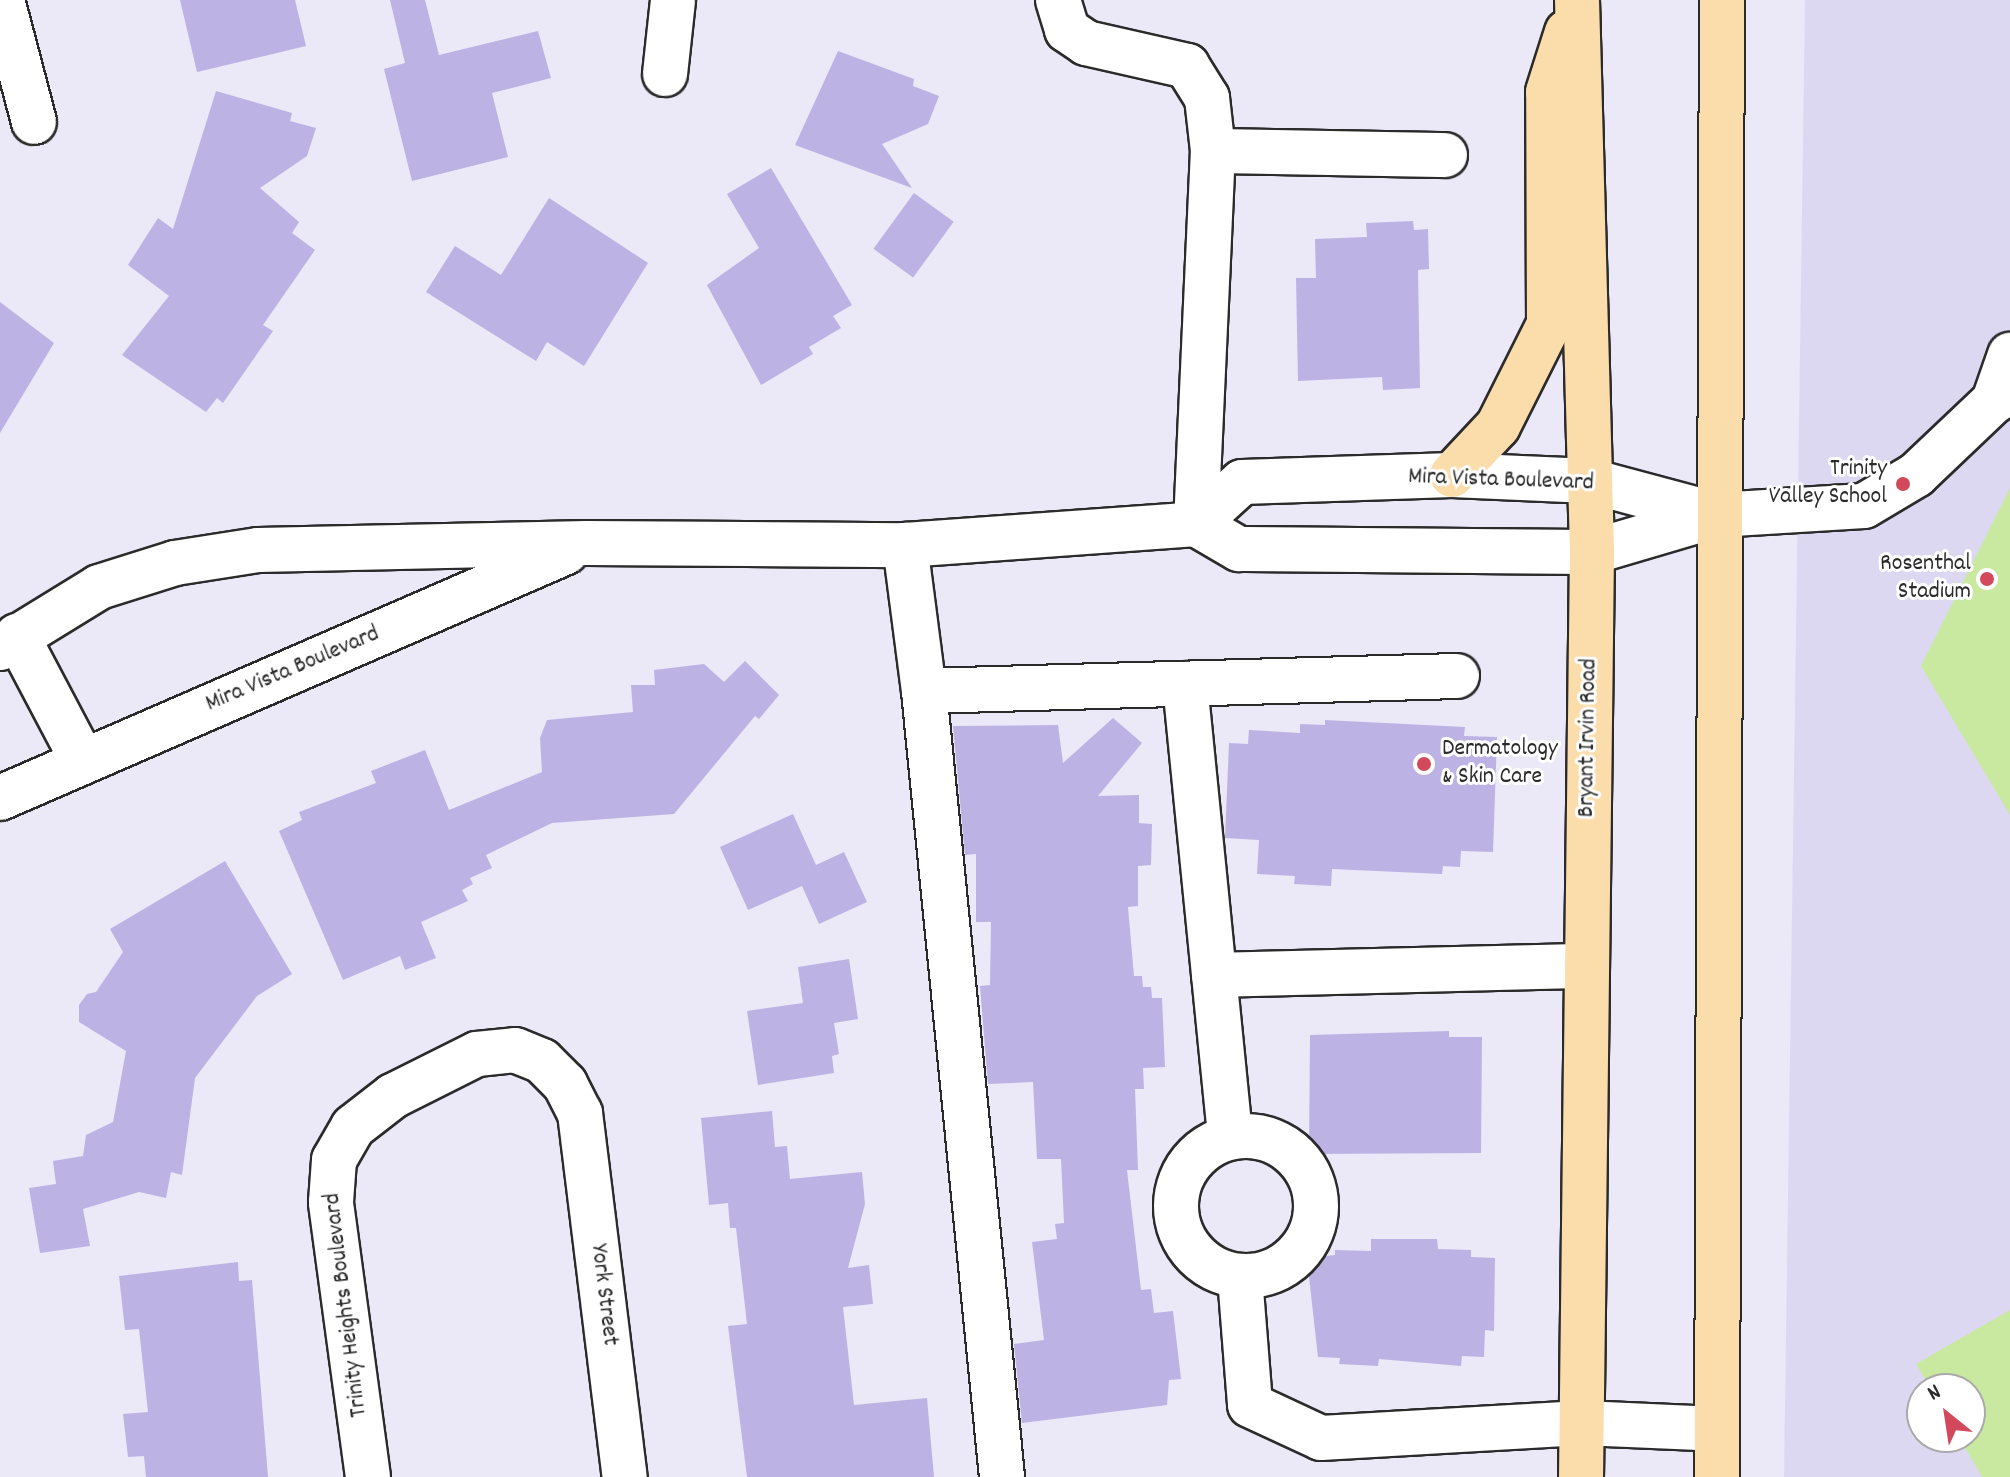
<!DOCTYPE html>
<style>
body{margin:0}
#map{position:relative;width:2010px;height:1477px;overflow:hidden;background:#ebe8f7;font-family:Dekko,sans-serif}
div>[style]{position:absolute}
.built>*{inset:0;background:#ddd8f1}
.green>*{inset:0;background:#c9e8a0}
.building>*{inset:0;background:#bcb3e4;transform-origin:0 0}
.roads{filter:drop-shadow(2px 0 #2b2b2b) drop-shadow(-2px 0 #2b2b2b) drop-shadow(0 2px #2b2b2b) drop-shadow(0 -2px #2b2b2b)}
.minor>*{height:44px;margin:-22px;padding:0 22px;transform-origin:22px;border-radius:22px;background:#fff}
.minor>.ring{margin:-22px;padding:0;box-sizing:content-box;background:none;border:44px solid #fff;border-radius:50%}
.major>*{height:44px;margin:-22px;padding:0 22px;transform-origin:22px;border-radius:22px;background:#fbddab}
.dots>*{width:22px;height:22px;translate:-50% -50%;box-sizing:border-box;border:4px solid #fff;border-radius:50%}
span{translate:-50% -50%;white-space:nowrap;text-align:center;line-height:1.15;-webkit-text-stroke:6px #fff;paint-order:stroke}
.poi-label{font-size:24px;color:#2b2b2b}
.right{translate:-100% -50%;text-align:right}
.left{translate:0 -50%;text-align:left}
.street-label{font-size:24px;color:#2b2b2b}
.north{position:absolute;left:1906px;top:1373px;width:80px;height:80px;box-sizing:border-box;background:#fff;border:2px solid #aaa;border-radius:50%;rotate:330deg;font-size:22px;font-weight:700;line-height:32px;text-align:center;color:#2b2b2b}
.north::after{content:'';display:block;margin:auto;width:28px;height:36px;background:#d1495b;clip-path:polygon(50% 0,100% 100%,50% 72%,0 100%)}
</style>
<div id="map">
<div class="built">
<i style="clip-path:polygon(evenodd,1805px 0,2010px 0,2010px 1477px,1784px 1477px,1805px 0,1922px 1389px,1970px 1389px,1970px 1437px,1922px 1437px,1922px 1389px)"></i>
</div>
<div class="green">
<i style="clip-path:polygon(2010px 488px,2010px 815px,1921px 666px)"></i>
<i style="clip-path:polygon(2010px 1310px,2010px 1477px,1982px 1477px,1959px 1437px,1970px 1437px,1970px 1389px,1931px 1389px,1916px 1364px)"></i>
</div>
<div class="building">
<i style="clip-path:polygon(180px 0,295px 0,306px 46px,197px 72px)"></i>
<i style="clip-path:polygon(390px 0,425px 0,439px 55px,538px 31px,551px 78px,492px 93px,508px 157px,412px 181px,384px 69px,405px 63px)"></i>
<i style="clip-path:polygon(838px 51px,914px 79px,913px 86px,939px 96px,928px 124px,882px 144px,912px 188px,795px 145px)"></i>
<i style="clip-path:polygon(216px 91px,292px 113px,290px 121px,316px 128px,307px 156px,260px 188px,299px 222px,292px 233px,315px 250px,263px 325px,273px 331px,223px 403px,217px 398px,206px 412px,122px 355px,169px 296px,128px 265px,158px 218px,173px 229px)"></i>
<i style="clip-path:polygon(771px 168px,852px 305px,833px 316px,841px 328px,809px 347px,813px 354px,761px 385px,707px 285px,759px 248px,727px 194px)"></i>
<i style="left:914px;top:193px;width:49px;height:69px;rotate:36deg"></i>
<i style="clip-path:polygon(549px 198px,648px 263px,584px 366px,547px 342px,536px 361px,426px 292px,455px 246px,501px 275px)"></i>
<i style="clip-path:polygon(1413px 221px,1414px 230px,1428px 229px,1429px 269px,1418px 270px,1420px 388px,1383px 390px,1382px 377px,1298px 381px,1296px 278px,1316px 278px,1315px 239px,1367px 237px,1366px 223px)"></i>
<i style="clip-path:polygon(0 302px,54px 343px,0 433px)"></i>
<i style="clip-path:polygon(745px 661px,779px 695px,759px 719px,755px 716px,674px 814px,552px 823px,486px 855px,492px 868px,470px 878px,473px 884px,462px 890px,468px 901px,421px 922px,436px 958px,405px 970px,400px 956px,343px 980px,279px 831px,302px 820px,299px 812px,376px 783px,371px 771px,425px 750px,449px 810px,542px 772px,540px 738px,547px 720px,633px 712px,631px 685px,655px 685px,654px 670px,704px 664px,724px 682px)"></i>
<i style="clip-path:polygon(1113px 718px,1142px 743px,1098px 796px,1139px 795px,1139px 823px,1152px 824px,1151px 865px,1138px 866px,1138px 906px,1128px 907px,1134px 976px,1142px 976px,1143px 987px,1151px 987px,1152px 998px,1162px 998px,1165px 1067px,1143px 1068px,1144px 1089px,1135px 1089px,1138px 1170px,1127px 1170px,1141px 1290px,1151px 1289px,1154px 1313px,1173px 1311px,1181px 1379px,1169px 1380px,1167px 1405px,1022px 1423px,1014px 1344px,1044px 1340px,1032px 1242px,1057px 1239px,1055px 1224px,1064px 1223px,1061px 1159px,1037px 1159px,1033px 1082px,988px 1084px,980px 986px,990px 985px,991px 922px,976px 922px,976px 854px,965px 855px,953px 726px,1058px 725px,1063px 763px)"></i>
<i style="clip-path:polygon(1325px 720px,1465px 727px,1464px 736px,1497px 737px,1493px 852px,1461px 851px,1460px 867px,1443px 866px,1442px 874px,1332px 869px,1331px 886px,1294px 884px,1295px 876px,1257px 874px,1259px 840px,1225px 838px,1229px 743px,1248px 744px,1249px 730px,1300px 733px,1300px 724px,1325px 725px)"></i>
<i style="clip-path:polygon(793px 814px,816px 865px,844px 852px,867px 902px,819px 924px,802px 886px,748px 910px,720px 847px)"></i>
<i style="clip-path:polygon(225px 861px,292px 974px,257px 996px,195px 1078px,182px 1175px,171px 1172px,166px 1198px,139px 1192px,83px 1209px,90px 1246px,40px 1253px,29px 1188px,56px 1184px,53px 1161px,83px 1156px,86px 1135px,113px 1122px,126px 1051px,79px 1022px,79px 1005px,87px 994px,96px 992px,123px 952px,110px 929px)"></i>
<i style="clip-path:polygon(849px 959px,858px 1019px,834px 1023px,839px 1054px,832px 1056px,834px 1073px,758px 1085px,747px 1011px,803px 1003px,798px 967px)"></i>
<i style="clip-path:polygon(1449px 1031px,1449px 1037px,1482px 1037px,1481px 1153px,1309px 1154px,1310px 1035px)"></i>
<i style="clip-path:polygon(772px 1111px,775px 1147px,787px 1146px,790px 1179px,862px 1172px,865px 1204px,848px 1268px,869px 1265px,873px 1304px,843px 1307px,854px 1405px,927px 1398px,934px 1477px,747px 1477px,728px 1326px,747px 1324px,736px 1228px,730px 1228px,728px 1203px,709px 1205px,701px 1118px)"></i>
<i style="clip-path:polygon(1371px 1239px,1437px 1239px,1438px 1249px,1471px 1250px,1471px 1257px,1495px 1258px,1494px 1331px,1485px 1330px,1484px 1357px,1462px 1356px,1461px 1366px,1379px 1359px,1378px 1366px,1339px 1364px,1340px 1358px,1318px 1357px,1308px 1268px,1317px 1257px,1335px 1255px,1335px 1250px,1371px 1251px)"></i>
<i style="clip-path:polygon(238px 1262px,239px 1281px,252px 1280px,268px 1477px,146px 1477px,144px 1456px,128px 1457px,123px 1414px,148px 1412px,139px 1329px,125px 1330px,119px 1276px)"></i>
</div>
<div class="roads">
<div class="minor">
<i style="left:2px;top:0;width:126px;rotate:75.3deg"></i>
<i style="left:1058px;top:0;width:31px;rotate:73deg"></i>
<i style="left:1067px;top:30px;width:23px;rotate:34deg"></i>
<i style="left:1086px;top:43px;width:104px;rotate:12.8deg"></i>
<i style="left:1187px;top:66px;width:38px;rotate:58deg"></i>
<i style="left:1207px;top:98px;width:53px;rotate:83.5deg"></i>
<i style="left:665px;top:74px;width:74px;rotate:-83.8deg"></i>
<i style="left:1994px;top:401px;width:49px;rotate:-70.8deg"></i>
<i style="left:1196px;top:524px;width:373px;rotate:-87.4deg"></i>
<i style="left:1213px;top:151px;width:232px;rotate:1deg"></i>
<i style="left:1196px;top:524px;width:62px;rotate:-42.4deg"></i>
<i style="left:1242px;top:482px;width:210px;rotate:-1.9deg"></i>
<i style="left:1452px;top:475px;width:138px;rotate:2.5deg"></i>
<i style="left:1590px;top:481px;width:131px;rotate:15deg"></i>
<i style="left:905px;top:545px;width:147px;rotate:82.6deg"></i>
<i style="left:924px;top:691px;width:790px;rotate:84.33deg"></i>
<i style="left:17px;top:636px;width:141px;rotate:62.2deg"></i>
<i style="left:0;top:648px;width:116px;rotate:-31.6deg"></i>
<i style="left:99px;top:587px;width:80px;rotate:-17.5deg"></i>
<i style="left:175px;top:563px;width:84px;rotate:-8.9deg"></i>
<i style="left:258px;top:550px;width:329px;rotate:-1.2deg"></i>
<i style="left:587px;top:543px;width:318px;rotate:0.4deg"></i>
<i style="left:905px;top:545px;width:292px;rotate:-4.1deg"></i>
<i style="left:1196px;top:524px;width:50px;rotate:30.2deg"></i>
<i style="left:1239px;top:549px;width:353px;rotate:0.5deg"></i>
<i style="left:1592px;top:552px;width:130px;rotate:-16.5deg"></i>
<i style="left:1717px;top:515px;width:147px;rotate:-3.5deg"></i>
<i style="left:1864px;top:506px;width:61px;rotate:-30.8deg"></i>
<i style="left:1916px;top:475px;width:108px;rotate:-43.5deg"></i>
<i style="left:1994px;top:401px;width:18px;rotate:-29deg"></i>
<i style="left:1185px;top:684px;width:454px;rotate:84.3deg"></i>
<i style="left:924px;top:691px;width:533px;rotate:-1.61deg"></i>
<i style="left:0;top:798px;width:617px;rotate:-23.49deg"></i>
<i style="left:1214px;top:975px;width:373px;rotate:-1.4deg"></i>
<i class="ring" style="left:1176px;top:1136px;width:96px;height:96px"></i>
<i style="left:1240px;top:1277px;width:128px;rotate:85.5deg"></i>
<i style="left:1250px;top:1405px;width:78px;rotate:24.9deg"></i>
<i style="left:1321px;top:1438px;width:261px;rotate:-3.3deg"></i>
<i style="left:1582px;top:1423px;width:135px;rotate:2.5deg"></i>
<i style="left:368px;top:1477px;width:277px;rotate:-97.7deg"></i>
<i style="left:331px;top:1202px;width:42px;rotate:-85.9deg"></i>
<i style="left:334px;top:1160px;width:38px;rotate:-60deg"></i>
<i style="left:353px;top:1127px;width:51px;rotate:-37.8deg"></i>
<i style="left:393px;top:1096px;width:94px;rotate:-26.6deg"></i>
<i style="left:477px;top:1054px;width:38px;rotate:-6deg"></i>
<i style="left:515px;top:1050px;width:29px;rotate:22deg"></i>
<i style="left:542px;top:1061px;width:33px;rotate:45deg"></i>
<i style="left:565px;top:1084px;width:33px;rotate:63deg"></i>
<i style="left:580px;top:1113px;width:367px;rotate:83deg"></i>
</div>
<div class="major">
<i style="left:1577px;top:0;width:552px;rotate:88.44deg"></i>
<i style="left:1592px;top:552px;width:925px;rotate:90.68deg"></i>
<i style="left:1452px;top:475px;width:67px;rotate:-46.8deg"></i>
<i style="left:1498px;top:426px;width:114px;rotate:-63.4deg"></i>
<i style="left:1549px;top:324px;width:232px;rotate:-90.2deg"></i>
<i style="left:1548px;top:92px;width:63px;rotate:-72.4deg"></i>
<i style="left:1717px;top:1477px;width:1477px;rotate:-89.81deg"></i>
</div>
</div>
<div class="dots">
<i style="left:1903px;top:484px;background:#d1495b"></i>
<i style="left:1987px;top:579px;background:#d1495b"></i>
<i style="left:1424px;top:764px;background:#d1495b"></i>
</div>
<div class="poi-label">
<span class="right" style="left:1887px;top:484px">Trinity<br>Valley School</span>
<span class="right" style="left:1971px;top:579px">Rosenthal<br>Stadium</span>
<span class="left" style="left:1442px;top:764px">Dermatology<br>&amp; Skin Care</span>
</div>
<div class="street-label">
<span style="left:1501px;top:481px;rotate:2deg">Mira Vista Boulevard</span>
<span style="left:293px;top:670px;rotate:-23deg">Mira Vista Boulevard</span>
<span style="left:1589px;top:738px;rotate:-89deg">Bryant Irvin Road</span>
<span style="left:603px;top:1295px;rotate:83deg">York Street</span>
<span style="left:347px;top:1305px;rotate:-97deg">Trinity Heights Boulevard</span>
</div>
<div class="north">N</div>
</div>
